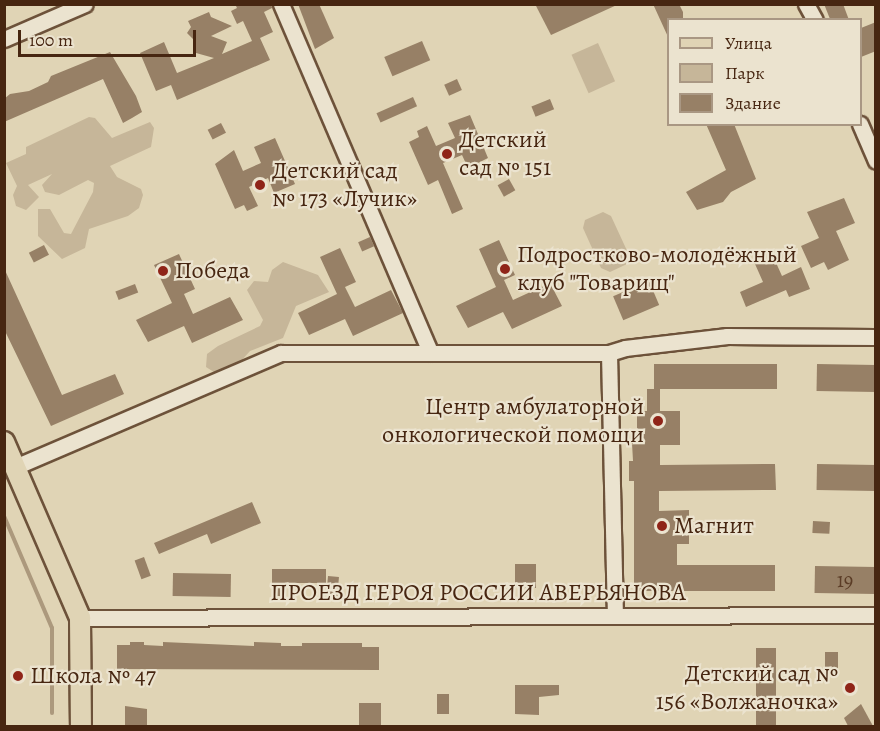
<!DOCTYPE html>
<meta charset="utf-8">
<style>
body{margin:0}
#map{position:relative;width:880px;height:731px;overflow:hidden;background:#e0d4b5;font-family:Alegreya,serif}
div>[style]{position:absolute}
.green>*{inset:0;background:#c6b699;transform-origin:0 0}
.stream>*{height:4px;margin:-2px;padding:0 2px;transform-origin:2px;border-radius:2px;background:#ac997d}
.building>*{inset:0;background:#978066;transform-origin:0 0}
.roads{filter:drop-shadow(2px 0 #6d523a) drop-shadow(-2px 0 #6d523a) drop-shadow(0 2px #6d523a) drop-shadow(0 -2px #6d523a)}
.minor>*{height:15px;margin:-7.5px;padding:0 7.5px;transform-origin:7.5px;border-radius:7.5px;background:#ebe3cf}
.major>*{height:20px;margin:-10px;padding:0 10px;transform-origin:10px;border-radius:10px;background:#e0d4b5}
.dots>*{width:16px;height:16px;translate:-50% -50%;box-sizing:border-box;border:3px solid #ebe3cf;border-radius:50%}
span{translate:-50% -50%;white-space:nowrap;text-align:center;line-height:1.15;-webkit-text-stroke:4.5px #ebe3cf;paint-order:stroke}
.number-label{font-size:21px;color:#5b3c26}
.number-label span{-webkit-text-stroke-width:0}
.poi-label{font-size:24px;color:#472611}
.left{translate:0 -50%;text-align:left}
.right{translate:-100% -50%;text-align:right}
.street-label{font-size:24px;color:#472611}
.frame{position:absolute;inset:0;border:6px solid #472611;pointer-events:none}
.legend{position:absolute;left:667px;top:18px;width:195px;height:108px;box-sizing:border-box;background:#ebe3cf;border:2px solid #a99783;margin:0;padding:8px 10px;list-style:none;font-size:18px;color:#472611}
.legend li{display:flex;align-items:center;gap:12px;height:30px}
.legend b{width:30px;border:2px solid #a99783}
.scale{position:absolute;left:18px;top:30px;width:178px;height:27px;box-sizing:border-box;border:3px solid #472611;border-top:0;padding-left:8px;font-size:18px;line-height:21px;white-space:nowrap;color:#472611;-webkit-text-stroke:4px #ebe3cf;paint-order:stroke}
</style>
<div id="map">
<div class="green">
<i style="left:598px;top:43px;width:42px;height:29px;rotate:66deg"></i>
<i style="clip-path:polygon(89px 117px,95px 118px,112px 138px,150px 122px,154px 128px,151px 147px,110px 166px,117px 177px,141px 189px,143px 195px,139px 208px,128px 216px,89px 229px,85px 248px,62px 259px,38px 236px,38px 209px,50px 209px,64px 233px,71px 234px,93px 192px,94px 183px,88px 180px,59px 195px,45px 192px,42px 185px,52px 174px,28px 185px,39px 197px,26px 210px,16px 206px,13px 195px,17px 186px,6px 163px,26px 154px,26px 147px)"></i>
<i style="clip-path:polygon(603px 212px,611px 216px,629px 255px,627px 264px,610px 272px,601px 268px,583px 228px,585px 220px)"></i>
<i style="clip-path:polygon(283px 262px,318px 275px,329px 292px,296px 306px,283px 338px,250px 351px,231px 372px,217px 374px,206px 367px,207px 354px,218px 346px,260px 326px,263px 320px,247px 290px,254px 281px,268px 282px,272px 270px)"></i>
</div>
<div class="stream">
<i style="left:4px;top:516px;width:122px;rotate:66.8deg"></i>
<i style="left:52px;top:628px;width:85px;rotate:90deg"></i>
</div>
<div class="building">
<i style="clip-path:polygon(235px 4px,271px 4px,272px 8px,264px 12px,273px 32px,260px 38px,270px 60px,177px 100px,171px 85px,156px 91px,140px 53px,164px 42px,177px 73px,214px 58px,196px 53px,196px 42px,187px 33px,191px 27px,188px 21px,209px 12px,211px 17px,232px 26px,211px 36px,227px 42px,222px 54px,252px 41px,243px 21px,237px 24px,231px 11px,237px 8px)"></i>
<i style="clip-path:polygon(298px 4px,319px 4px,334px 38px,315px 49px)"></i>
<i style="clip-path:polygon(535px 4px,619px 4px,551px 35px)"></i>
<i style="clip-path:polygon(653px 4px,679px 4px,683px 12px,683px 20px,669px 20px,669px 39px)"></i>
<i style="clip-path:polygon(824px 4px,843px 4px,849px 20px,830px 19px)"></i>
<i style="clip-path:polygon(876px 22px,876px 51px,861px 57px,861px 28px)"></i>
<i style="left:422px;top:41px;width:21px;height:41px;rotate:67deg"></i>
<i style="clip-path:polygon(110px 52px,136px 96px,142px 112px,132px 118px,123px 123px,103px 79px,4px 122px,4px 99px,10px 94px,29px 91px,48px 82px,51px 76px)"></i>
<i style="left:457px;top:79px;width:12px;height:14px;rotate:66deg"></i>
<i style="left:413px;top:97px;width:10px;height:40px;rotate:66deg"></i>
<i style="left:550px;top:99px;width:11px;height:20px;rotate:68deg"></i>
<i style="clip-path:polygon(470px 115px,488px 158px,468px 168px,462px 155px,443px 163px,463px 209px,452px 214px,438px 180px,428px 185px,409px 142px,419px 137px,417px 131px,427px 126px,436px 146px,455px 138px,448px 123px)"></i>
<i style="left:221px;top:123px;width:11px;height:15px;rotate:63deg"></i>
<i style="clip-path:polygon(706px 124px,734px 124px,756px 179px,731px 192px,723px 202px,697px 210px,686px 192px,726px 170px)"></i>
<i style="clip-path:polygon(275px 138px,295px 184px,274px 193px,268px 178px,249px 187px,258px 206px,247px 211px,244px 205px,235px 209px,215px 164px,234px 150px,243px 171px,261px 163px,254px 147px)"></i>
<i style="left:509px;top:179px;width:13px;height:13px;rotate:61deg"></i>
<i style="clip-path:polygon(844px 198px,855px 223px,836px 231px,849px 260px,828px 270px,824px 262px,811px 268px,801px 246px,819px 238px,807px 212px)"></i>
<i style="left:370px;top:237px;width:10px;height:13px;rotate:66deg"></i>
<i style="clip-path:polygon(499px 240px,515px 275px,504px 280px,513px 300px,550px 283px,562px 306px,512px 329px,503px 312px,468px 328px,456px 306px,496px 287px,479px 249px)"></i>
<i style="left:44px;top:245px;width:11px;height:17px;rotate:63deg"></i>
<i style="clip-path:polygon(340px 248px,356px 282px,345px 287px,355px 307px,391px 290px,403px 313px,353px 336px,345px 319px,309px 335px,298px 313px,337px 294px,320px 257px)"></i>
<i style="clip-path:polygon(179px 254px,195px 289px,184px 294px,193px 314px,230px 297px,243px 320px,192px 343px,184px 326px,148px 342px,136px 320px,172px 303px,154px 265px)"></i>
<i style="clip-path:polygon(773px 256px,782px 276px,801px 267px,810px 289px,789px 297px,786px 290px,746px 307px,740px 292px,763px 282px,755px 264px)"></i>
<i style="clip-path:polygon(4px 268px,62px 395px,115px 374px,124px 394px,51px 426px,4px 329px)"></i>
<i style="left:649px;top:281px;width:26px;height:39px;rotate:67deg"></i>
<i style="left:135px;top:284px;width:9px;height:21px;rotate:69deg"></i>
<i style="left:654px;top:364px;width:123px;height:25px"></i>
<i style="left:817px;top:364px;width:59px;height:27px;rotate:1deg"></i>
<i style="clip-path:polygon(647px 389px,660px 389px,660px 411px,680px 411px,680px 445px,660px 445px,660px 465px,775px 464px,776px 490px,659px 491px,659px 511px,689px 510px,689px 544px,677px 544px,677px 565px,775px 565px,775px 591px,634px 591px,634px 481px,629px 481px,629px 461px,633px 461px,632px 443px,637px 443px,637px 411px,647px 411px)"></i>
<i style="left:817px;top:464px;width:59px;height:26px;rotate:1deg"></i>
<i style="clip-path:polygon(252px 502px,261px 523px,211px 544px,207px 534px,159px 554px,154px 543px)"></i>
<i style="left:813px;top:521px;width:17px;height:12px;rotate:3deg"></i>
<i style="left:144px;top:557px;width:20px;height:10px;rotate:70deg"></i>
<i style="left:515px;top:564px;width:21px;height:24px"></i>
<i style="left:815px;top:566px;width:61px;height:27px;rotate:1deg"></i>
<i style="clip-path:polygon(272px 569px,326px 569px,326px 583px,286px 583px,286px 596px,272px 596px)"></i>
<i style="left:173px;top:573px;width:58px;height:23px;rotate:1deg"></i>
<i style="left:328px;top:576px;width:11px;height:19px;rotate:5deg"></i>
<i style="clip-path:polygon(130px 642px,144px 642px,144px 645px,163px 646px,163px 642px,254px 646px,254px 642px,281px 643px,281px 646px,302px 646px,302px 643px,362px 643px,362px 647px,379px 647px,379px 670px,117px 669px,117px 645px,130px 645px)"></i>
<i style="left:756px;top:648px;width:20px;height:78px"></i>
<i style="left:825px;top:652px;width:13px;height:20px"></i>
<i style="clip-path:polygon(515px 685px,559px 685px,559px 695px,539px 697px,539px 715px,515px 714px)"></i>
<i style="left:437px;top:694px;width:12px;height:20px"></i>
<i style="left:359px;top:703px;width:22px;height:23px"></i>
<i style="clip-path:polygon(861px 704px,873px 726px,848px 726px,844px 718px)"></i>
<i style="clip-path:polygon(125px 706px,147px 709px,147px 726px,125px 726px)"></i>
</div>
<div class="roads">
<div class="minor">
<i style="left:281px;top:4px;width:379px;rotate:66.8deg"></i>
<i style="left:806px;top:4px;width:18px;rotate:61deg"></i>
<i style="left:4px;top:39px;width:88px;rotate:-23.4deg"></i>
<i style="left:860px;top:124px;width:40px;rotate:66.6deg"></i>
<i style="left:609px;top:353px;width:262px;rotate:88.7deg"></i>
<i style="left:15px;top:467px;width:289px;rotate:-23.2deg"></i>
<i style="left:281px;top:353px;width:328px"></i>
<i style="left:609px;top:353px;width:17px;rotate:-17deg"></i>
<i style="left:625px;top:348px;width:103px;rotate:-6.7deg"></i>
<i style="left:727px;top:336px;width:149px;rotate:0.4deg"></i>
<i style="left:80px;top:618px;width:796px;rotate:-0.22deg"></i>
</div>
<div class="major">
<i style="left:4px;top:442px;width:192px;rotate:66.6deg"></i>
<i style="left:80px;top:618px;width:108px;rotate:89.5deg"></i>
</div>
</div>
<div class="dots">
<i style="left:447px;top:154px;background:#8f2418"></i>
<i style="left:260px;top:185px;background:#8f2418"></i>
<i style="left:505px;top:269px;background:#8f2418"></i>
<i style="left:163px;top:271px;background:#8f2418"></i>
<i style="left:658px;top:421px;background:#8f2418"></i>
<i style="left:662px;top:526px;background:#8f2418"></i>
<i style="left:18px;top:676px;background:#8f2418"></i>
<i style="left:850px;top:688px;background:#8f2418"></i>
</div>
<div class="number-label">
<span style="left:845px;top:580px">19</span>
</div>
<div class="poi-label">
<span class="left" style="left:459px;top:154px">Детский<br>сад № 151</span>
<span class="left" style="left:272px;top:185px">Детский сад<br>№ 173 «Лучик»</span>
<span class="left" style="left:517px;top:269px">Подростково-молодёжный<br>клуб "Товарищ"</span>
<span class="left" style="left:175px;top:271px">Победа</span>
<span class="right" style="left:644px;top:421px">Центр амбулаторной<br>онкологической помощи</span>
<span class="left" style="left:674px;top:526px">Магнит</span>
<span class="right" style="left:838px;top:688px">Детский сад №<br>156 «Волжаночка»</span>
<span class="left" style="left:30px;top:676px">Школа № 47</span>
</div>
<div class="street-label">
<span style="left:478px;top:593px">ПРОЕЗД ГЕРОЯ РОССИИ АВЕРЬЯНОВА</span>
</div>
<div class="frame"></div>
<ul class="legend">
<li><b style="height:8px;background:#e0d4b5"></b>Улица</li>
<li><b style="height:16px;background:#c6b699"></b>Парк</li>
<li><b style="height:16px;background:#978066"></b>Здание</li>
</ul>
<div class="scale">100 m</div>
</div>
